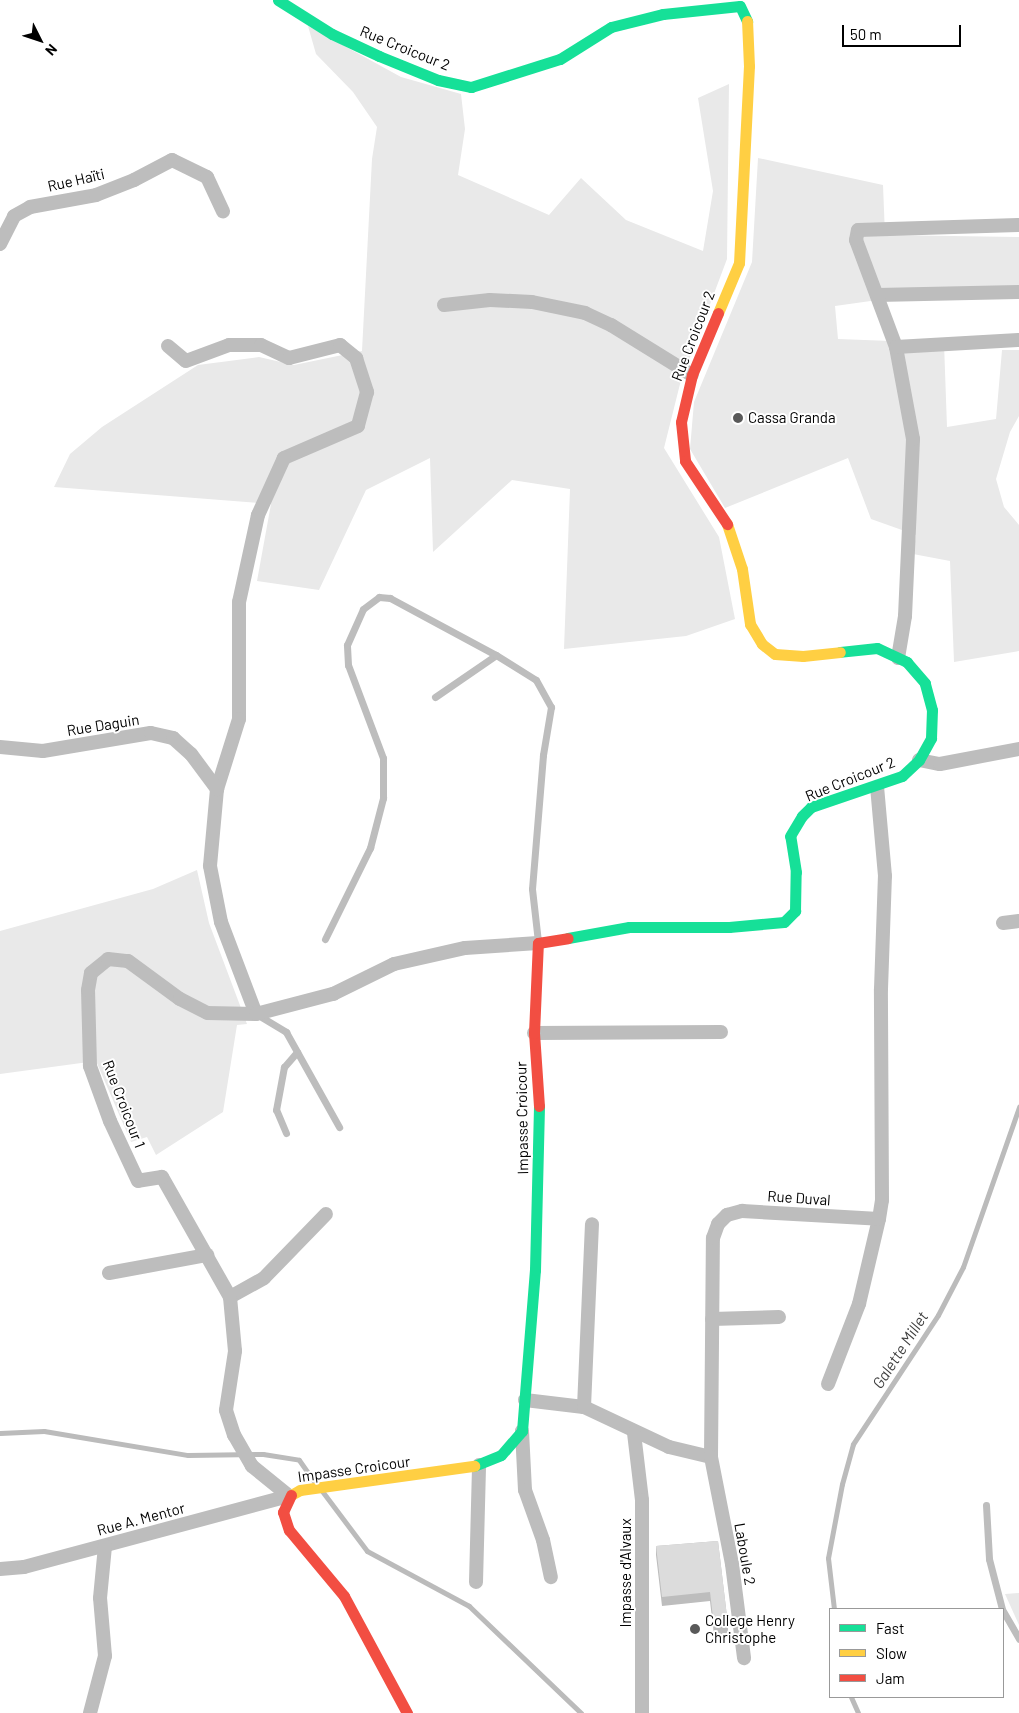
<!DOCTYPE html>
<meta charset="utf-8">
<style>
body{margin:0}
#map{position:relative;width:1019px;height:1713px;overflow:hidden;background:#fff;font-family:Barlow,sans-serif}
div>[style]{position:absolute}
.green>*{inset:0;background:#e9e9e9}
.stream>*{height:5px;margin:-2.5px;padding:0 2.5px;transform-origin:2.5px;border-radius:2.5px;background:#bbb}
.lane>*{height:7px;margin:-3.5px;padding:0 3.5px;transform-origin:3.5px;border-radius:3.5px;background:#bdbdbd}
.street>*{height:14px;margin:-7px;padding:0 7px;transform-origin:7px;border-radius:7px;background:#bdbdbd}
.fast>*{height:11px;margin:-5.5px;padding:0 5.5px;transform-origin:5.5px;border-radius:5.5px;background:#16e098}
.slow>*{height:11px;margin:-5.5px;padding:0 5.5px;transform-origin:5.5px;border-radius:5.5px;background:#ffcf43}
.jam>*{height:11px;margin:-5.5px;padding:0 5.5px;transform-origin:5.5px;border-radius:5.5px;background:#f24e42}
.wall>*{inset:0;background:#bdbdbd}
.building>*{inset:0;background:#dcdcdc}
.dots>*{width:14px;height:14px;translate:-50% -50%;box-sizing:border-box;border:2px solid #fff;border-radius:50%}
span{translate:-50% -50%;white-space:nowrap;text-align:center;line-height:1.15;-webkit-text-stroke:4px #fff;paint-order:stroke}
.street-label{font-size:15px;color:#000}
.poi-label{font-size:15px;color:#000}
.left{translate:0 -50%;text-align:left}
.water-label{font-size:16px;color:#3f3f3f;font-style:italic}
.legend{position:absolute;left:829px;top:1608px;width:175px;height:90px;box-sizing:border-box;background:#fff;border:1px solid #999;margin:0;padding:6px 9px;list-style:none;font-size:15px;color:#000}
.legend li{display:flex;align-items:center;gap:10px;height:25px}
.legend b{width:25px;border:1px solid #999}
.north{position:absolute;left:15px;top:15px;width:50px;height:50px;-webkit-text-stroke:4px #fff;paint-order:stroke;rotate:131deg;font-size:14px;font-weight:700;line-height:20px;text-align:center;color:#000}
.north::after{content:'';display:block;margin:auto;width:18px;height:22px;background:#000;clip-path:polygon(50% 0,100% 100%,50% 72%,0 100%)}
.scale{position:absolute;left:842px;top:25px;width:119px;height:22px;box-sizing:border-box;border:2px solid #000;border-top:0;padding-left:6px;font-size:15px;line-height:18px;white-space:nowrap;color:#000;-webkit-text-stroke:4px #fff;paint-order:stroke}
</style>
<div id="map">
<div class="green">
<i style="clip-path:polygon(308px 26px,401px 77px,461px 94px,465px 129px,458px 175px,549px 215px,581px 178px,626px 220px,703px 251px,713px 191px,698px 98px,729px 84px,727px 259px,680px 384px,664px 448px,719px 537px,735px 619px,686px 636px,564px 649px,570px 489px,512px 480px,433px 552px,430px 458px,366px 490px,319px 590px,257px 581px,271px 504px,54px 487px,70px 454px,102px 427px,198px 365px,259px 357px,294px 365px,362px 351px,372px 159px,377px 127px,353px 92px,316px 54px)"></i>
<i style="clip-path:polygon(758px 158px,883px 185px,885px 235px,1019px 237px,1019px 298px,892px 298px,835px 306px,838px 339px,944px 343px,947px 427px,996px 419px,1002px 350px,1019px 350px,1019px 416px,1010px 432px,996px 479px,1004px 507px,1019px 525px,1019px 651px,954px 662px,950px 561px,913px 554px,916px 535px,871px 519px,848px 458px,725px 508px,690px 449px,694px 402px,752px 262px)"></i>
<i style="clip-path:polygon(197px 870px,209px 923px,247px 1024px,237px 1025px,223px 1112px,156px 1155px,147px 1137px,131px 1142px,96px 1061px,0 1074px,0 931px,153px 889px)"></i>
<i style="clip-path:polygon(1019px 1593px,1019px 1625px,1005px 1594px)"></i>
</div>
<div class="stream">
<i style="left:0;top:1433px;width:44px;rotate:-2.6deg"></i>
<i style="left:44px;top:1431px;width:146px;rotate:9.5deg"></i>
<i style="left:188px;top:1455px;width:75px;rotate:-0.8deg"></i>
<i style="left:263px;top:1454px;width:36px;rotate:9deg"></i>
<i style="left:299px;top:1460px;width:28px;rotate:55deg"></i>
<i style="left:322px;top:1491px;width:75px;rotate:53.1deg"></i>
<i style="left:367px;top:1551px;width:116px;rotate:28.3deg"></i>
<i style="left:469px;top:1606px;width:155px;rotate:43.7deg"></i>
<i style="left:834px;top:1609px;width:51px;rotate:-96.7deg"></i>
<i style="left:828px;top:1558px;width:75px;rotate:-79.3deg"></i>
<i style="left:842px;top:1484px;width:41px;rotate:-74.6deg"></i>
<i style="left:853px;top:1444px;width:154px;rotate:-56.6deg"></i>
<i style="left:938px;top:1315px;width:54px;rotate:-62.5deg"></i>
<i style="left:963px;top:1267px;width:170px;rotate:-70.7deg"></i>
<i style="left:851px;top:1697px;width:17px;rotate:66deg"></i>
</div>
<div class="lane">
<i style="left:435px;top:697px;width:74px;rotate:-34.5deg"></i>
<i style="left:496px;top:655px;width:47px;rotate:32deg"></i>
<i style="left:536px;top:680px;width:31px;rotate:61deg"></i>
<i style="left:551px;top:707px;width:49px;rotate:99.5deg"></i>
<i style="left:543px;top:755px;width:134px;rotate:94.7deg"></i>
<i style="left:532px;top:889px;width:53px;rotate:83.5deg"></i>
<i style="left:325px;top:939px;width:102px;rotate:-63.7deg"></i>
<i style="left:370px;top:848px;width:52px;rotate:-75.4deg"></i>
<i style="left:383px;top:798px;width:40px;rotate:-90deg"></i>
<i style="left:383px;top:758px;width:99px;rotate:-110.6deg"></i>
<i style="left:348px;top:665px;width:20px;rotate:-93deg"></i>
<i style="left:347px;top:645px;width:39px;rotate:-66deg"></i>
<i style="left:363px;top:609px;width:20px;rotate:-37deg"></i>
<i style="left:379px;top:597px;width:11px;rotate:5deg"></i>
<i style="left:390px;top:598px;width:120px;rotate:28.3deg"></i>
<i style="left:258px;top:1015px;width:33px;rotate:31deg"></i>
<i style="left:286px;top:1032px;width:109px;rotate:60.8deg"></i>
<i style="left:286px;top:1133px;width:25px;rotate:-113deg"></i>
<i style="left:276px;top:1110px;width:44px;rotate:-79.5deg"></i>
<i style="left:284px;top:1067px;width:20px;rotate:-49deg"></i>
<i style="left:986px;top:1505px;width:54px;rotate:86.8deg"></i>
<i style="left:989px;top:1559px;width:52px;rotate:75.4deg"></i>
<i style="left:1003px;top:1611px;width:32px;rotate:60deg"></i>
</div>
<div class="street">
<i style="left:0;top:244px;width:31px;rotate:-63deg"></i>
<i style="left:14px;top:216px;width:18px;rotate:-29deg"></i>
<i style="left:30px;top:207px;width:67px;rotate:-10.3deg"></i>
<i style="left:96px;top:195px;width:41px;rotate:-21.5deg"></i>
<i style="left:134px;top:180px;width:43px;rotate:-27.8deg"></i>
<i style="left:172px;top:160px;width:39px;rotate:26deg"></i>
<i style="left:207px;top:177px;width:38px;rotate:65deg"></i>
<i style="left:877px;top:295px;width:142px;rotate:-1.2deg"></i>
<i style="left:444px;top:305px;width:46px;rotate:-6.2deg"></i>
<i style="left:490px;top:300px;width:42px;rotate:2.7deg"></i>
<i style="left:532px;top:302px;width:54px;rotate:11.7deg"></i>
<i style="left:585px;top:313px;width:29px;rotate:25deg"></i>
<i style="left:611px;top:325px;width:95px;rotate:31.7deg"></i>
<i style="left:168px;top:346px;width:23px;rotate:40deg"></i>
<i style="left:186px;top:361px;width:46px;rotate:-20.4deg"></i>
<i style="left:229px;top:345px;width:32px"></i>
<i style="left:261px;top:345px;width:31px;rotate:25deg"></i>
<i style="left:289px;top:358px;width:53px;rotate:-14.3deg"></i>
<i style="left:340px;top:345px;width:21px;rotate:39deg"></i>
<i style="left:356px;top:358px;width:36px;rotate:72deg"></i>
<i style="left:367px;top:392px;width:35px;rotate:105deg"></i>
<i style="left:358px;top:426px;width:81px;rotate:156.6deg"></i>
<i style="left:284px;top:458px;width:63px;rotate:114.5deg"></i>
<i style="left:258px;top:515px;width:89px;rotate:102.3deg"></i>
<i style="left:239px;top:602px;width:117px;rotate:90deg"></i>
<i style="left:239px;top:719px;width:73px;rotate:107.4deg"></i>
<i style="left:217px;top:789px;width:77px;rotate:95.2deg"></i>
<i style="left:210px;top:866px;width:57px;rotate:78.9deg"></i>
<i style="left:221px;top:922px;width:98px;rotate:69.2deg"></i>
<i style="left:896px;top:347px;width:114px;rotate:-110.5deg"></i>
<i style="left:856px;top:240px;width:10px;rotate:-79deg"></i>
<i style="left:858px;top:230px;width:161px;rotate:-1.8deg"></i>
<i style="left:898px;top:658px;width:43px;rotate:-80.5deg"></i>
<i style="left:905px;top:616px;width:177px;rotate:-87.4deg"></i>
<i style="left:913px;top:439px;width:94px;rotate:-100.5deg"></i>
<i style="left:896px;top:347px;width:123px;rotate:-3.3deg"></i>
<i style="left:0;top:747px;width:43px;rotate:5.3deg"></i>
<i style="left:43px;top:751px;width:109px;rotate:-9.5deg"></i>
<i style="left:151px;top:733px;width:23px;rotate:13deg"></i>
<i style="left:173px;top:738px;width:24px;rotate:42deg"></i>
<i style="left:191px;top:754px;width:44px;rotate:53.4deg"></i>
<i style="left:919px;top:760px;width:21px;rotate:11deg"></i>
<i style="left:940px;top:764px;width:80px;rotate:-10.8deg"></i>
<i style="left:1003px;top:923px;width:16px;rotate:-7deg"></i>
<i style="left:534px;top:1033px;width:187px;rotate:-0.3deg"></i>
<i style="left:109px;top:1273px;width:100px;rotate:-10.4deg"></i>
<i style="left:230px;top:1297px;width:39px;rotate:-29deg"></i>
<i style="left:264px;top:1278px;width:89px;rotate:-45.9deg"></i>
<i style="left:712px;top:1319px;width:67px;rotate:-1.7deg"></i>
<i style="left:828px;top:1384px;width:86px;rotate:-68.8deg"></i>
<i style="left:859px;top:1304px;width:87px;rotate:-76.8deg"></i>
<i style="left:525px;top:1400px;width:59px;rotate:6.8deg"></i>
<i style="left:584px;top:1407px;width:94px;rotate:25.2deg"></i>
<i style="left:669px;top:1447px;width:43px;rotate:13.4deg"></i>
<i style="left:711px;top:1457px;width:219px;rotate:-89.5deg"></i>
<i style="left:713px;top:1238px;width:15px;rotate:-70deg"></i>
<i style="left:718px;top:1224px;width:13px;rotate:-45deg"></i>
<i style="left:727px;top:1215px;width:16px;rotate:-15deg"></i>
<i style="left:742px;top:1211px;width:137px;rotate:3.3deg"></i>
<i style="left:879px;top:1219px;width:19px;rotate:-81deg"></i>
<i style="left:882px;top:1200px;width:211px;rotate:-90.3deg"></i>
<i style="left:881px;top:989px;width:113px;rotate:-88deg"></i>
<i style="left:885px;top:876px;width:89px;rotate:-95.1deg"></i>
<i style="left:584px;top:1407px;width:183px;rotate:-87.5deg"></i>
<i style="left:522px;top:1431px;width:59px;rotate:87.1deg"></i>
<i style="left:525px;top:1490px;width:53px;rotate:70.2deg"></i>
<i style="left:543px;top:1540px;width:38px;rotate:78deg"></i>
<i style="left:634px;top:1433px;width:67px;rotate:83.2deg"></i>
<i style="left:642px;top:1500px;width:213px;rotate:90deg"></i>
<i style="left:711px;top:1457px;width:109px;rotate:78.9deg"></i>
<i style="left:732px;top:1564px;width:95px;rotate:82.7deg"></i>
<i style="left:289px;top:1496px;width:48px;rotate:-141deg"></i>
<i style="left:252px;top:1466px;width:36px;rotate:-120deg"></i>
<i style="left:234px;top:1435px;width:26px;rotate:-108deg"></i>
<i style="left:226px;top:1410px;width:60px;rotate:-81.3deg"></i>
<i style="left:235px;top:1351px;width:54px;rotate:-95.3deg"></i>
<i style="left:230px;top:1297px;width:138px;rotate:-119.5deg"></i>
<i style="left:162px;top:1177px;width:24px;rotate:171deg"></i>
<i style="left:138px;top:1181px;width:66px;rotate:-115deg"></i>
<i style="left:110px;top:1121px;width:59px;rotate:-110deg"></i>
<i style="left:90px;top:1066px;width:76px;rotate:-91.5deg"></i>
<i style="left:88px;top:990px;width:17px;rotate:-80deg"></i>
<i style="left:91px;top:973px;width:22px;rotate:-39deg"></i>
<i style="left:108px;top:959px;width:20px;rotate:6deg"></i>
<i style="left:128px;top:961px;width:64px;rotate:36.2deg"></i>
<i style="left:180px;top:999px;width:30px;rotate:27deg"></i>
<i style="left:207px;top:1013px;width:49px;rotate:1.2deg"></i>
<i style="left:256px;top:1014px;width:80px;rotate:-14.6deg"></i>
<i style="left:333px;top:994px;width:68px;rotate:-26.2deg"></i>
<i style="left:394px;top:964px;width:73px;rotate:-12.7deg"></i>
<i style="left:465px;top:948px;width:73px;rotate:-3.9deg"></i>
<i style="left:0;top:1569px;width:24px;rotate:-5deg"></i>
<i style="left:24px;top:1567px;width:274px;rotate:-15deg"></i>
<i style="left:476px;top:1582px;width:117px;rotate:-88.5deg"></i>
<i style="left:90px;top:1713px;width:59px;rotate:-75.3deg"></i>
<i style="left:105px;top:1656px;width:58px;rotate:-94.9deg"></i>
<i style="left:100px;top:1598px;width:52px;rotate:-84.5deg"></i>
</div>
<div class="fast">
<i style="left:278px;top:0;width:64px;rotate:32.2deg"></i>
<i style="left:332px;top:34px;width:52px;rotate:25.1deg"></i>
<i style="left:379px;top:56px;width:64px;rotate:22.1deg"></i>
<i style="left:438px;top:80px;width:34px;rotate:12deg"></i>
<i style="left:471px;top:87px;width:93px;rotate:-17.5deg"></i>
<i style="left:560px;top:59px;width:60px;rotate:-32.1deg"></i>
<i style="left:611px;top:27px;width:54px;rotate:-14deg"></i>
<i style="left:663px;top:14px;width:77px;rotate:-5.9deg"></i>
<i style="left:740px;top:6px;width:17px;rotate:65deg"></i>
<i style="left:568px;top:938px;width:62px;rotate:-10.2deg"></i>
<i style="left:629px;top:927px;width:100px"></i>
<i style="left:729px;top:927px;width:55px;rotate:-5.2deg"></i>
<i style="left:784px;top:922px;width:16px;rotate:-45deg"></i>
<i style="left:795px;top:911px;width:39px;rotate:-89deg"></i>
<i style="left:796px;top:872px;width:36px;rotate:-99deg"></i>
<i style="left:790px;top:836px;width:23px;rotate:-59deg"></i>
<i style="left:802px;top:816px;width:13px;rotate:-45deg"></i>
<i style="left:811px;top:807px;width:96px;rotate:-18.8deg"></i>
<i style="left:902px;top:776px;width:23px;rotate:-43deg"></i>
<i style="left:919px;top:760px;width:25px;rotate:-61deg"></i>
<i style="left:931px;top:738px;width:28px;rotate:-88deg"></i>
<i style="left:932px;top:710px;width:28px;rotate:-105deg"></i>
<i style="left:925px;top:683px;width:28px;rotate:-131deg"></i>
<i style="left:907px;top:662px;width:33px;rotate:-155deg"></i>
<i style="left:877px;top:648px;width:37px;rotate:174deg"></i>
<i style="left:474px;top:1466px;width:29px;rotate:-22deg"></i>
<i style="left:501px;top:1455px;width:32px;rotate:-49deg"></i>
<i style="left:522px;top:1431px;width:162px;rotate:-85.4deg"></i>
<i style="left:535px;top:1270px;width:164px;rotate:-88.6deg"></i>
</div>
<div class="slow">
<i style="left:718px;top:313px;width:54px;rotate:-67.2deg"></i>
<i style="left:739px;top:263px;width:197px;rotate:-87.1deg"></i>
<i style="left:749px;top:66px;width:45px;rotate:-92.5deg"></i>
<i style="left:727px;top:524px;width:47px;rotate:71.6deg"></i>
<i style="left:742px;top:569px;width:56px;rotate:81.7deg"></i>
<i style="left:750px;top:624px;width:23px;rotate:59deg"></i>
<i style="left:762px;top:644px;width:16px;rotate:38deg"></i>
<i style="left:775px;top:654px;width:28px;rotate:4deg"></i>
<i style="left:803px;top:656px;width:37px;rotate:-6deg"></i>
<i style="left:291px;top:1495px;width:10px;rotate:-29deg"></i>
<i style="left:300px;top:1490px;width:176px;rotate:-7.9deg"></i>
</div>
<div class="jam">
<i style="left:718px;top:313px;width:67px;rotate:112.8deg"></i>
<i style="left:692px;top:375px;width:48px;rotate:103.2deg"></i>
<i style="left:681px;top:422px;width:39px;rotate:84deg"></i>
<i style="left:685px;top:461px;width:76px;rotate:56.3deg"></i>
<i style="left:539px;top:1106px;width:73px;rotate:-93.9deg"></i>
<i style="left:534px;top:1033px;width:90px;rotate:-87.5deg"></i>
<i style="left:538px;top:943px;width:30px;rotate:-9deg"></i>
<i style="left:291px;top:1495px;width:19px;rotate:115deg"></i>
<i style="left:283px;top:1512px;width:19px;rotate:72deg"></i>
<i style="left:289px;top:1530px;width:86px;rotate:50.2deg"></i>
<i style="left:344px;top:1596px;width:133px;rotate:61.7deg"></i>
</div>
<div class="wall">
<i style="clip-path:polygon(718px 1541px,728px 1625px,728px 1634px,714px 1635px,710px 1601px,662px 1606px,656px 1555px,656px 1546px)"></i>
</div>
<div class="building">
<i style="clip-path:polygon(718px 1541px,728px 1625px,714px 1626px,710px 1592px,662px 1597px,656px 1546px)"></i>
</div>
<div class="dots">
<i style="left:738px;top:418px;background:#595959"></i>
<i style="left:695px;top:1629px;background:#595959"></i>
</div>
<div class="street-label">
<span style="left:405px;top:48px;rotate:22deg">Rue Croicour 2</span>
<span style="left:76px;top:180px;rotate:-13deg">Rue Haïti</span>
<span style="left:693px;top:336px;rotate:-69deg">Rue Croicour 2</span>
<span style="left:103px;top:725px;rotate:-9deg">Rue Daguin</span>
<span style="left:850px;top:779px;rotate:-22deg">Rue Croicour 2</span>
<span style="left:124px;top:1104px;rotate:69deg">Rue Croicour 1</span>
<span style="left:522px;top:1118px;rotate:-91deg">Impasse Croicour</span>
<span style="left:799px;top:1198px;rotate:4deg">Rue Duval</span>
<span style="left:354px;top:1469px;rotate:-8deg">Impasse Croicour</span>
<span style="left:141px;top:1519px;rotate:-15deg">Rue A. Mentor</span>
<span style="left:745px;top:1554px;rotate:80deg">Laboule 2</span>
<span style="left:626px;top:1573px;rotate:-90deg">Impasse d'Alvaux</span>
</div>
<div class="poi-label">
<span class="left" style="left:748px;top:418px">Cassa Granda</span>
<span class="left" style="left:705px;top:1629px">College Henry<br>Christophe</span>
</div>
<div class="water-label">
<span style="left:900px;top:1350px;rotate:-57deg">Galette Millet</span>
</div>
<ul class="legend">
<li><b style="height:6px;background:#16e098"></b>Fast</li>
<li><b style="height:6px;background:#ffcf43"></b>Slow</li>
<li><b style="height:6px;background:#f24e42"></b>Jam</li>
</ul>
<div class="north">N</div>
<div class="scale">50 m</div>
</div>
